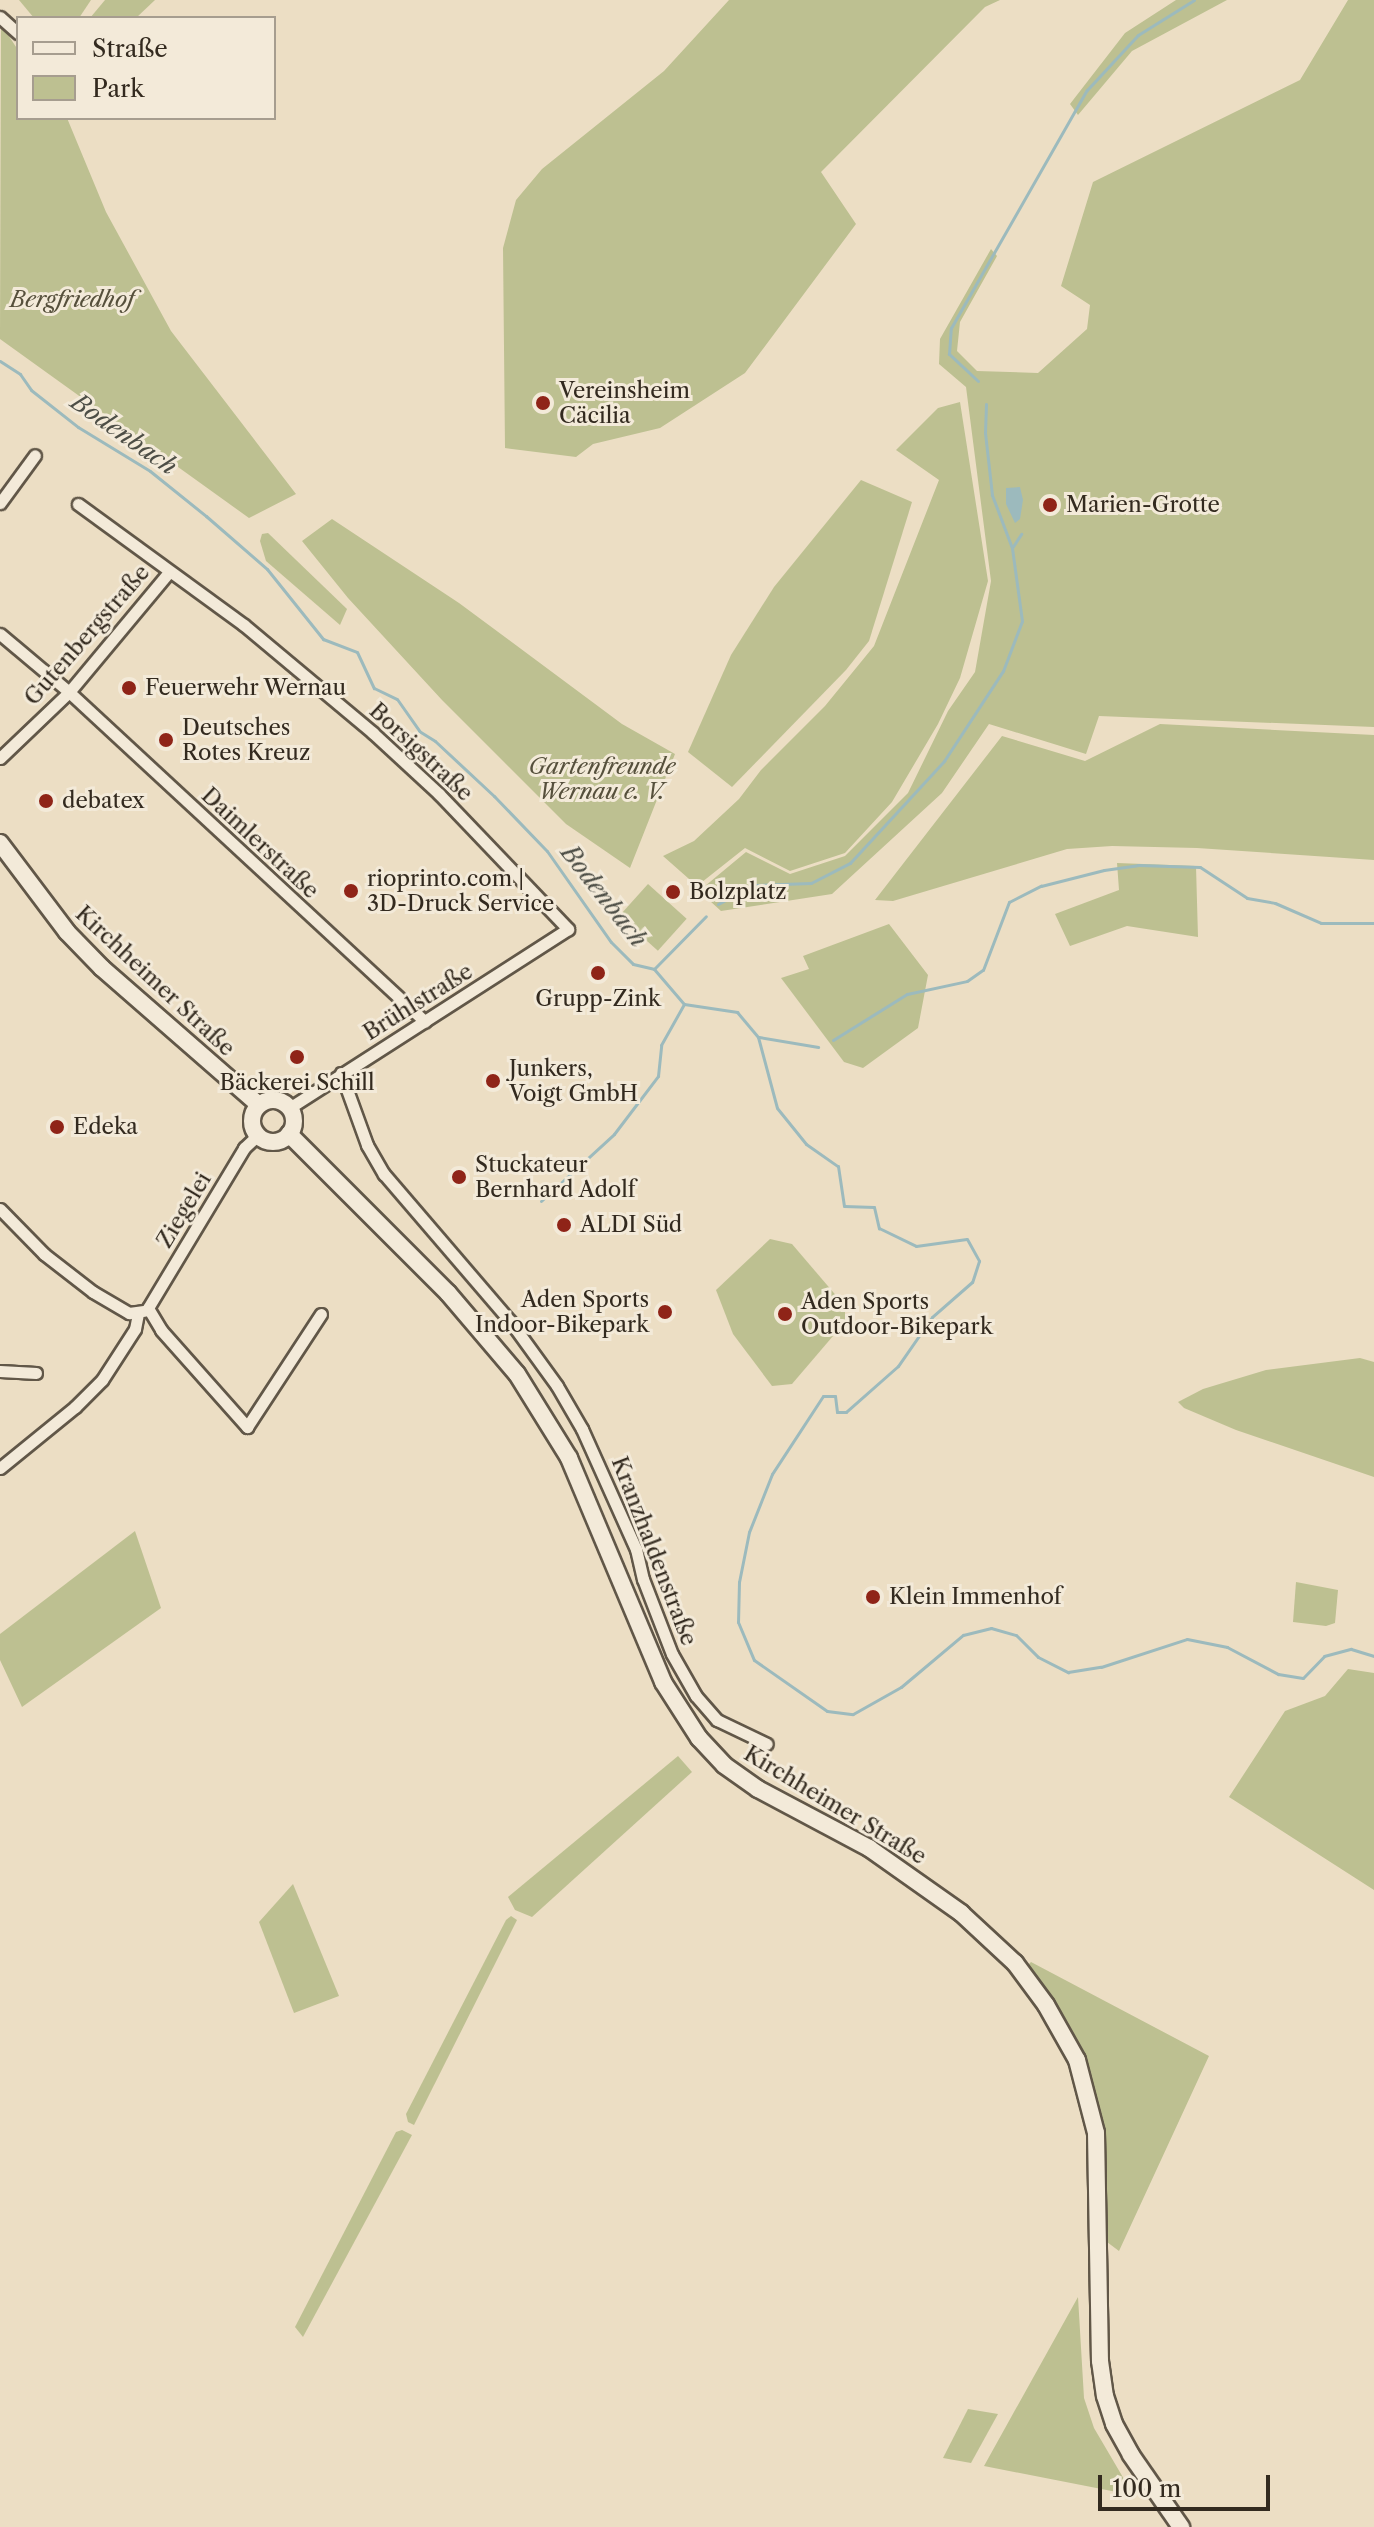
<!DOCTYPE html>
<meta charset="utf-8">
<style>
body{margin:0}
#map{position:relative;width:1374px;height:2527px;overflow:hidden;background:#ecdec4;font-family:"Libre Caslon Text",serif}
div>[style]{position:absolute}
.green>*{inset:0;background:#bdc091;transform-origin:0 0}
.water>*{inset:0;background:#9cbabd}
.stream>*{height:3px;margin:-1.5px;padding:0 1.5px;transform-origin:1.5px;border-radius:1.5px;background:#9cbabd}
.roads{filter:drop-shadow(2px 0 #615748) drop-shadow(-2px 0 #615748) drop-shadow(0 2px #615748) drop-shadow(0 -2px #615748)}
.street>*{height:11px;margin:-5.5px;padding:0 5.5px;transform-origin:5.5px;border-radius:5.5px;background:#f3ead9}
.secondary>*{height:16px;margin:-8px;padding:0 8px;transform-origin:8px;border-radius:8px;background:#f3ead9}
.secondary>.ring{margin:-8px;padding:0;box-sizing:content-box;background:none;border:16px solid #f3ead9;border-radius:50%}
.dots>*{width:22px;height:22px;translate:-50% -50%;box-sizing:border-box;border:4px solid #f3ead9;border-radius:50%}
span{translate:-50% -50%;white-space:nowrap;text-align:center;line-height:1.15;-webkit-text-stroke:6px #f3ead9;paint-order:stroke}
.park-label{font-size:22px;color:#56503c;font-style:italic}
.poi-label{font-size:22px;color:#332a1f}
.left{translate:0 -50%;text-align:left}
.right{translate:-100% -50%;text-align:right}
.street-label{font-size:22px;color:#332a1f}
.water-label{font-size:24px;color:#4d4e46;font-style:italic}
.legend{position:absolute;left:16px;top:16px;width:260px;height:104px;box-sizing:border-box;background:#f3ead9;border:2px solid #a69d8f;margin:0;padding:10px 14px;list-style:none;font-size:24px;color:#332a1f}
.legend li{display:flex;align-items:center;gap:16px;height:40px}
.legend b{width:40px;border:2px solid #a69d8f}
.scale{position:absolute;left:1098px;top:2475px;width:172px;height:36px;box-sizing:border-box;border:4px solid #332a1f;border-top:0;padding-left:10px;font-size:24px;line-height:28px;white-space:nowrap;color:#332a1f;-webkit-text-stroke:6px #f3ead9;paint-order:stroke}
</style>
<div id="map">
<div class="green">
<i style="clip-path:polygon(19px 0,91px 0,79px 18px,34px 18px)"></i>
<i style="clip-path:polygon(105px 0,155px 0,136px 18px,90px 18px)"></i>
<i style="clip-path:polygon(729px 0,1000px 0,985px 7px,821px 172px,856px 224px,745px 373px,660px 428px,593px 444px,576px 457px,505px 448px,503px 248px,516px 200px,542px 169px,664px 71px)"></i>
<i style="clip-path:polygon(1176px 0,1227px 0,1132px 51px,1078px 115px,1070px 104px,1125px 33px)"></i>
<i style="clip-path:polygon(1348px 0,1374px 0,1374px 727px,1099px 716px,1086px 754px,989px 724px,942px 793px,832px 894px,721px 911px,699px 891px,746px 852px,790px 874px,845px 856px,908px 793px,948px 711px,975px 672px,991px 581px,966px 387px,939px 364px,940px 339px,991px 249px,997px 256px,960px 322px,957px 351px,977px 371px,1038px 373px,1087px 329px,1090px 305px,1061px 286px,1093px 182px,1300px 80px)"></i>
<i style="clip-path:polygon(1px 24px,18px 50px,18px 118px,67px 118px,106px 212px,171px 331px,296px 494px,249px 518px,0 339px)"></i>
<i style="clip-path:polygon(960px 402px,988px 581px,960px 678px,938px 724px,892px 802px,845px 853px,790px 871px,745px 848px,697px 886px,663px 856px,694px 841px,739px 799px,761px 770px,825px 706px,874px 646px,939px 480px,896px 450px,938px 408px)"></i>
<i style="clip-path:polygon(861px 480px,912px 502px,869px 641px,846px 670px,732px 787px,688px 752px,731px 655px,774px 587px)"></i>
<i style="clip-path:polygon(332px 519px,459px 603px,622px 724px,675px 754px,630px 868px,566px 824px,442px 700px,348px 598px,302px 541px)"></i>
<i style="clip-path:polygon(268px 533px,347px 609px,340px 625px,266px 561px,260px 541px,262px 534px)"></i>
<i style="clip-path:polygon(1160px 724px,1374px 735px,1374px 860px,1197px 848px,1112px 846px,1067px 849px,893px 901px,875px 900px,1002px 736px,1085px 761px)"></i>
<i style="clip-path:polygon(1117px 863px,1196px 866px,1198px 937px,1127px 926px,1070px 946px,1055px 914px,1119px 890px)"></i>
<i style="left:648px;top:884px;width:52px;height:43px;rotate:42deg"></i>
<i style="clip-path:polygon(889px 924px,928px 975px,918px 1028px,863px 1068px,844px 1062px,781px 978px,809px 969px,803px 956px)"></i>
<i style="clip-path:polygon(770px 1239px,792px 1244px,845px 1306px,845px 1322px,792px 1384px,772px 1386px,733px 1334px,716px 1290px)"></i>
<i style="clip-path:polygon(1360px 1358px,1374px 1362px,1374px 1477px,1236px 1430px,1184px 1408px,1178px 1402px,1203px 1389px,1266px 1370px)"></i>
<i style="clip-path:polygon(135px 1531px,161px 1608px,22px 1707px,0 1660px,0 1634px)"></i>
<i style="clip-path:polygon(1296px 1582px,1338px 1590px,1335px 1623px,1326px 1626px,1293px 1622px)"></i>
<i style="clip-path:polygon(1348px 1669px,1374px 1673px,1374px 1890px,1229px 1797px,1285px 1711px,1325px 1696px)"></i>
<i style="clip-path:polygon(678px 1756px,692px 1772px,532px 1917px,515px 1910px,508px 1897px)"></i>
<i style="clip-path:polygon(293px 1884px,339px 1996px,294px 2013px,259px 1922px)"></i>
<i style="clip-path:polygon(511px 1916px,517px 1920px,414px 2125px,408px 2122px,406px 2114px,506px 1920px)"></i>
<i style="clip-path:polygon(1031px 1962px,1209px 2056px,1119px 2251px,1107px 2242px,1107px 2178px,1096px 2095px,1086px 2062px,1068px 2027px,1027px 1966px)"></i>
<i style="clip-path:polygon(402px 2130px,412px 2135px,303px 2337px,295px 2327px,396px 2132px)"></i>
<i style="clip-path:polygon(1078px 2297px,1084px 2398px,1094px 2428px,1131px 2491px,1127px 2494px,984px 2466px)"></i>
<i style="clip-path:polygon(968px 2409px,998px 2414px,971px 2463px,943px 2458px)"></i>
</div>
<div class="water">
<i style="clip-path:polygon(1020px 487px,1023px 500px,1020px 519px,1015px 523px,1006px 504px,1006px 488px)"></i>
</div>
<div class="stream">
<i style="left:0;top:361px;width:24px;rotate:33deg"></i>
<i style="left:20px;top:374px;width:19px;rotate:55deg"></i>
<i style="left:31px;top:390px;width:60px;rotate:38.2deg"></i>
<i style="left:78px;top:427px;width:84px;rotate:31.4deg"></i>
<i style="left:150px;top:471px;width:72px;rotate:38.8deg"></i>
<i style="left:206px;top:516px;width:81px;rotate:41deg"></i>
<i style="left:267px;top:569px;width:90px;rotate:51.3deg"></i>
<i style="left:323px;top:639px;width:36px;rotate:21deg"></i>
<i style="left:357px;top:652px;width:40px;rotate:65deg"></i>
<i style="left:374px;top:688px;width:25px;rotate:26deg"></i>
<i style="left:397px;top:699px;width:39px;rotate:55deg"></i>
<i style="left:419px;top:731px;width:19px;rotate:32deg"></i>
<i style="left:435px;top:741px;width:81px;rotate:43deg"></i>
<i style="left:494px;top:796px;width:76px;rotate:46.1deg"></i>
<i style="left:547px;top:851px;width:111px;rotate:54.9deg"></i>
<i style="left:611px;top:942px;width:31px;rotate:45deg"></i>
<i style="left:633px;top:964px;width:22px;rotate:13deg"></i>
<i style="left:654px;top:969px;width:46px;rotate:49.4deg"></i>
<i style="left:684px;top:1004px;width:54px;rotate:8.6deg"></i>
<i style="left:737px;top:1012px;width:33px;rotate:50deg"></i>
<i style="left:758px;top:1037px;width:73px;rotate:75deg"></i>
<i style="left:777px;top:1108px;width:46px;rotate:51.1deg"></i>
<i style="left:806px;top:1144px;width:39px;rotate:35deg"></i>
<i style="left:838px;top:1166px;width:40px;rotate:81.5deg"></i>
<i style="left:844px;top:1206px;width:30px;rotate:2deg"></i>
<i style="left:874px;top:1207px;width:22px;rotate:77deg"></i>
<i style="left:879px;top:1228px;width:41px;rotate:25.9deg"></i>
<i style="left:916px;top:1246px;width:51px;rotate:-7.8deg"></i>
<i style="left:967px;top:1239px;width:25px;rotate:61deg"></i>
<i style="left:979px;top:1261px;width:22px;rotate:108deg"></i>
<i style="left:972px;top:1282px;width:53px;rotate:138.8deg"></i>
<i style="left:932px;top:1317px;width:60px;rotate:124.8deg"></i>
<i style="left:898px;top:1366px;width:69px;rotate:138.5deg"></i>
<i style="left:846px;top:1412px;width:9px;rotate:180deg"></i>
<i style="left:837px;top:1412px;width:16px;rotate:-97deg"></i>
<i style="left:835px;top:1396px;width:12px;rotate:180deg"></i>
<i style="left:823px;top:1396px;width:93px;rotate:123.2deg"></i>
<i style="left:772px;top:1474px;width:62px;rotate:111.6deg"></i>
<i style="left:749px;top:1532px;width:51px;rotate:101.3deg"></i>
<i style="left:739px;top:1582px;width:40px;rotate:91.4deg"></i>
<i style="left:738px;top:1622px;width:41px;rotate:67.2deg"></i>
<i style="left:754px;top:1660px;width:89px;rotate:34.9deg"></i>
<i style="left:827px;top:1711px;width:26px;rotate:7deg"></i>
<i style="left:853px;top:1714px;width:55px;rotate:-29.4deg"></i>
<i style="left:901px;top:1687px;width:81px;rotate:-40deg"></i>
<i style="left:963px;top:1635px;width:29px;rotate:-14deg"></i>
<i style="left:991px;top:1628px;width:26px;rotate:16deg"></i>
<i style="left:1016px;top:1635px;width:31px;rotate:45deg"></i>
<i style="left:1038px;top:1657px;width:34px;rotate:27deg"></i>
<i style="left:1068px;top:1672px;width:33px;rotate:-9deg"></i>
<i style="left:1101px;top:1667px;width:90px;rotate:-18deg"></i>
<i style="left:1187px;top:1639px;width:41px;rotate:11.3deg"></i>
<i style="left:1227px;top:1647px;width:58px;rotate:27.9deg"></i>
<i style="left:1278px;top:1674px;width:25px;rotate:9deg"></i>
<i style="left:1303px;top:1678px;width:30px;rotate:-46deg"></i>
<i style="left:1324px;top:1656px;width:28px;rotate:-15deg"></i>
<i style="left:1351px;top:1649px;width:24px;rotate:17deg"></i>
<i style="left:978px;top:381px;width:40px;rotate:-137deg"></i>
<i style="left:949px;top:354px;width:26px;rotate:-86deg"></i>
<i style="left:951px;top:328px;width:274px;rotate:-60.3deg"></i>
<i style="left:1087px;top:90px;width:75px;rotate:-47.2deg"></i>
<i style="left:1138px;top:35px;width:66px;rotate:-32deg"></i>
<i style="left:1012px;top:548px;width:17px;rotate:-57deg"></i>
<i style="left:718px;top:904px;width:41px;rotate:-27.8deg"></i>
<i style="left:754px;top:885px;width:57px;rotate:-2deg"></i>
<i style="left:811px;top:883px;width:44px;rotate:-27.1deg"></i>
<i style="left:850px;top:863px;width:139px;rotate:-47.3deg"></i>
<i style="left:944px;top:761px;width:108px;rotate:-56.8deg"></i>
<i style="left:1003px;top:671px;width:53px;rotate:-69.2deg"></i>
<i style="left:1022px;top:621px;width:74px;rotate:-97.8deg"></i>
<i style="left:1012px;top:548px;width:57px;rotate:-110.7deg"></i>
<i style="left:992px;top:495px;width:62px;rotate:-96.4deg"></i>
<i style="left:985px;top:433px;width:29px;rotate:-88deg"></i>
<i style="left:654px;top:969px;width:74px;rotate:-45.5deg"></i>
<i style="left:759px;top:1037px;width:60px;rotate:9.6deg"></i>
<i style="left:833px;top:1040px;width:87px;rotate:-31.9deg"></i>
<i style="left:907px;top:994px;width:61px;rotate:-12.2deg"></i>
<i style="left:967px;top:981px;width:19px;rotate:-35deg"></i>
<i style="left:983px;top:970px;width:73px;rotate:-69.1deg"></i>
<i style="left:1009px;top:902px;width:36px;rotate:-27deg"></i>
<i style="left:1041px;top:886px;width:65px;rotate:-14.3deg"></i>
<i style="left:1104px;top:870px;width:34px;rotate:-8deg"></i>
<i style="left:1138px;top:865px;width:62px;rotate:1.8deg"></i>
<i style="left:1200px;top:867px;width:56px;rotate:33.4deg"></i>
<i style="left:1247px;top:898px;width:28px;rotate:10deg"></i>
<i style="left:1275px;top:903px;width:50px;rotate:23.5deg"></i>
<i style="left:1321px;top:923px;width:53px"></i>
<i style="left:541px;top:1201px;width:99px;rotate:-42.5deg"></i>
<i style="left:614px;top:1134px;width:73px;rotate:-52.8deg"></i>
<i style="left:658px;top:1076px;width:31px;rotate:-84deg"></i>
<i style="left:661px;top:1045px;width:47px;rotate:-60.7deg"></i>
</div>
<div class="roads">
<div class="street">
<i style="left:0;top:17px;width:24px;rotate:42deg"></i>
<i style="left:0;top:503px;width:59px;rotate:-53.9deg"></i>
<i style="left:78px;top:504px;width:205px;rotate:36.1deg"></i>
<i style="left:244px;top:625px;width:168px;rotate:39.9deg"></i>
<i style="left:373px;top:733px;width:90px;rotate:42.7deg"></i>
<i style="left:439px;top:794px;width:187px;rotate:46.3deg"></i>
<i style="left:568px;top:929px;width:331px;rotate:147.3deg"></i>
<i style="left:0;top:634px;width:90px;rotate:40deg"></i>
<i style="left:69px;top:692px;width:485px;rotate:42.8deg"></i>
<i style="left:0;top:758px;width:95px;rotate:-43.7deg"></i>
<i style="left:69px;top:692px;width:156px;rotate:-50.2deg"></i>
<i style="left:341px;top:1073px;width:77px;rotate:70.1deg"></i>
<i style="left:367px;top:1145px;width:34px;rotate:60deg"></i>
<i style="left:384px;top:1174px;width:194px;rotate:49.4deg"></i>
<i style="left:510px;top:1321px;width:80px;rotate:54.1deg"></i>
<i style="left:557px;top:1386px;width:50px;rotate:59.8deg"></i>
<i style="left:582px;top:1429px;width:132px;rotate:65.8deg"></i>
<i style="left:636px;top:1549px;width:31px;rotate:77deg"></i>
<i style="left:643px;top:1579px;width:80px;rotate:68.9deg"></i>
<i style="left:672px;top:1654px;width:48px;rotate:60.3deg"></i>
<i style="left:696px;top:1696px;width:32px;rotate:49deg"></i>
<i style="left:717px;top:1720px;width:55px;rotate:25.6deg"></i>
<i style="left:0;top:1209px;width:63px;rotate:45.6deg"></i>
<i style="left:44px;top:1254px;width:62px;rotate:37.8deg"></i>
<i style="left:93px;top:1292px;width:42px;rotate:30.3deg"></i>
<i style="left:129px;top:1313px;width:15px;rotate:-8deg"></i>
<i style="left:148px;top:1308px;width:26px;rotate:59deg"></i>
<i style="left:161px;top:1330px;width:130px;rotate:48.4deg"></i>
<i style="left:247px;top:1427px;width:135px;rotate:-56.8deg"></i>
<i style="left:148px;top:1308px;width:187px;rotate:-59deg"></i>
<i style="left:244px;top:1148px;width:19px;rotate:-43deg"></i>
<i style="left:0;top:1371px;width:36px;rotate:3deg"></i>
<i style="left:0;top:1468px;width:97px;rotate:-39.1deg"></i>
<i style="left:75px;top:1407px;width:38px;rotate:-45deg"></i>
<i style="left:102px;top:1380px;width:61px;rotate:-57.1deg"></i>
<i style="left:135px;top:1329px;width:16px;rotate:-79deg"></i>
</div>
<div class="secondary">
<i style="left:0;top:843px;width:111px;rotate:53deg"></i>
<i style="left:67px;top:932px;width:50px;rotate:45.8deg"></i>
<i style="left:102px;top:968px;width:208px;rotate:41.1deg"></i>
<i class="ring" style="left:252px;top:1100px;width:26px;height:26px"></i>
<i style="left:289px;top:1134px;width:225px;rotate:45deg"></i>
<i style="left:448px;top:1293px;width:106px;rotate:49.6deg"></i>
<i style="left:517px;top:1374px;width:99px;rotate:58.2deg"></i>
<i style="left:569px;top:1458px;width:243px;rotate:67.2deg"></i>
<i style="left:663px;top:1682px;width:67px;rotate:57.3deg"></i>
<i style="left:699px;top:1738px;width:37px;rotate:47deg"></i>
<i style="left:724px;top:1765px;width:42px;rotate:35.2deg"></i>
<i style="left:758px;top:1789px;width:126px;rotate:28deg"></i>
<i style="left:869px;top:1848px;width:113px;rotate:35.2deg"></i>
<i style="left:961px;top:1913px;width:74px;rotate:42.8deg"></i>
<i style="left:1015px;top:1963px;width:52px;rotate:53.6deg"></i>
<i style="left:1046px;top:2005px;width:63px;rotate:60.6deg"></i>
<i style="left:1077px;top:2060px;width:75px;rotate:75.4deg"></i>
<i style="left:1096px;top:2133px;width:228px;rotate:89deg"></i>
<i style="left:1100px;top:2361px;width:35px;rotate:82deg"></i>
<i style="left:1105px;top:2396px;width:29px;rotate:72deg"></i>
<i style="left:1114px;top:2424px;width:35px;rotate:61deg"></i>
<i style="left:1131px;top:2455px;width:88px;rotate:55.2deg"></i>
</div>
</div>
<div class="dots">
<i style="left:543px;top:403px;background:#8f2418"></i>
<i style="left:1050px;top:505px;background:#8f2418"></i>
<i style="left:129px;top:688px;background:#8f2418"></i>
<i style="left:166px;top:740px;background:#8f2418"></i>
<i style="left:46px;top:801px;background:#8f2418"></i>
<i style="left:351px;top:891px;background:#8f2418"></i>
<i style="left:673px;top:892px;background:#8f2418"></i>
<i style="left:598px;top:973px;background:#8f2418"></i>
<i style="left:297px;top:1057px;background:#8f2418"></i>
<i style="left:493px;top:1081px;background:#8f2418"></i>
<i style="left:57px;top:1127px;background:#8f2418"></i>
<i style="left:459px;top:1177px;background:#8f2418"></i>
<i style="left:564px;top:1225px;background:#8f2418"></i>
<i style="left:665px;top:1312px;background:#8f2418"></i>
<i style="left:785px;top:1314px;background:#8f2418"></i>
<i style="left:873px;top:1597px;background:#8f2418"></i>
</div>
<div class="park-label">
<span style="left:72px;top:300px">Bergfriedhof</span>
<span style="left:602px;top:779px">Gartenfreunde<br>Wernau e. V.</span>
</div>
<div class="poi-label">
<span class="left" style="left:559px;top:403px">Vereinsheim<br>Cäcilia</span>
<span class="left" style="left:1066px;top:505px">Marien-Grotte</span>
<span class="left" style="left:145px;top:688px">Feuerwehr Wernau</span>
<span class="left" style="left:182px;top:740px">Deutsches<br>Rotes Kreuz</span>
<span class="left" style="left:62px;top:801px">debatex</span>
<span class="left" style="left:367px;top:891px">rioprinto.com |<br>3D-Druck Service</span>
<span class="left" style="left:689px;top:892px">Bolzplatz</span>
<span style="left:598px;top:999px">Grupp-Zink</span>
<span class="left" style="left:509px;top:1081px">Junkers,<br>Voigt GmbH</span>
<span style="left:297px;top:1083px">Bäckerei Schill</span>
<span class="left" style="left:73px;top:1127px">Edeka</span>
<span class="left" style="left:475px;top:1177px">Stuckateur<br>Bernhard Adolf</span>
<span class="left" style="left:580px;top:1225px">ALDI Süd</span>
<span class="right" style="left:649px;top:1312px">Aden Sports<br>Indoor-Bikepark</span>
<span class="left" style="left:801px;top:1314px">Aden Sports<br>Outdoor-Bikepark</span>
<span class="left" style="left:889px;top:1597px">Klein Immenhof</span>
</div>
<div class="street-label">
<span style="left:87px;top:635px;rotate:-49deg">Gutenbergstraße</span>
<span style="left:421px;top:752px;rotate:43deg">Borsigstraße</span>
<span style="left:260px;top:843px;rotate:43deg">Daimlerstraße</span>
<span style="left:155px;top:981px;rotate:43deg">Kirchheimer Straße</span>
<span style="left:418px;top:1002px;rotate:-32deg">Brühlstraße</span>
<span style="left:184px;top:1210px;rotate:-59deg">Ziegelei</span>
<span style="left:654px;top:1551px;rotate:69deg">Kranzhaldenstraße</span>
<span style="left:835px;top:1805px;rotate:31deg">Kirchheimer Straße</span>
</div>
<div class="water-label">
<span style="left:124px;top:434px;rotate:35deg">Bodenbach</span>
<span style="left:604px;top:896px;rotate:52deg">Bodenbach</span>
</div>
<ul class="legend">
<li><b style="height:10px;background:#f3ead9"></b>Straße</li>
<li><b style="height:22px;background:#bdc091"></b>Park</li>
</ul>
<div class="scale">100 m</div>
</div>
